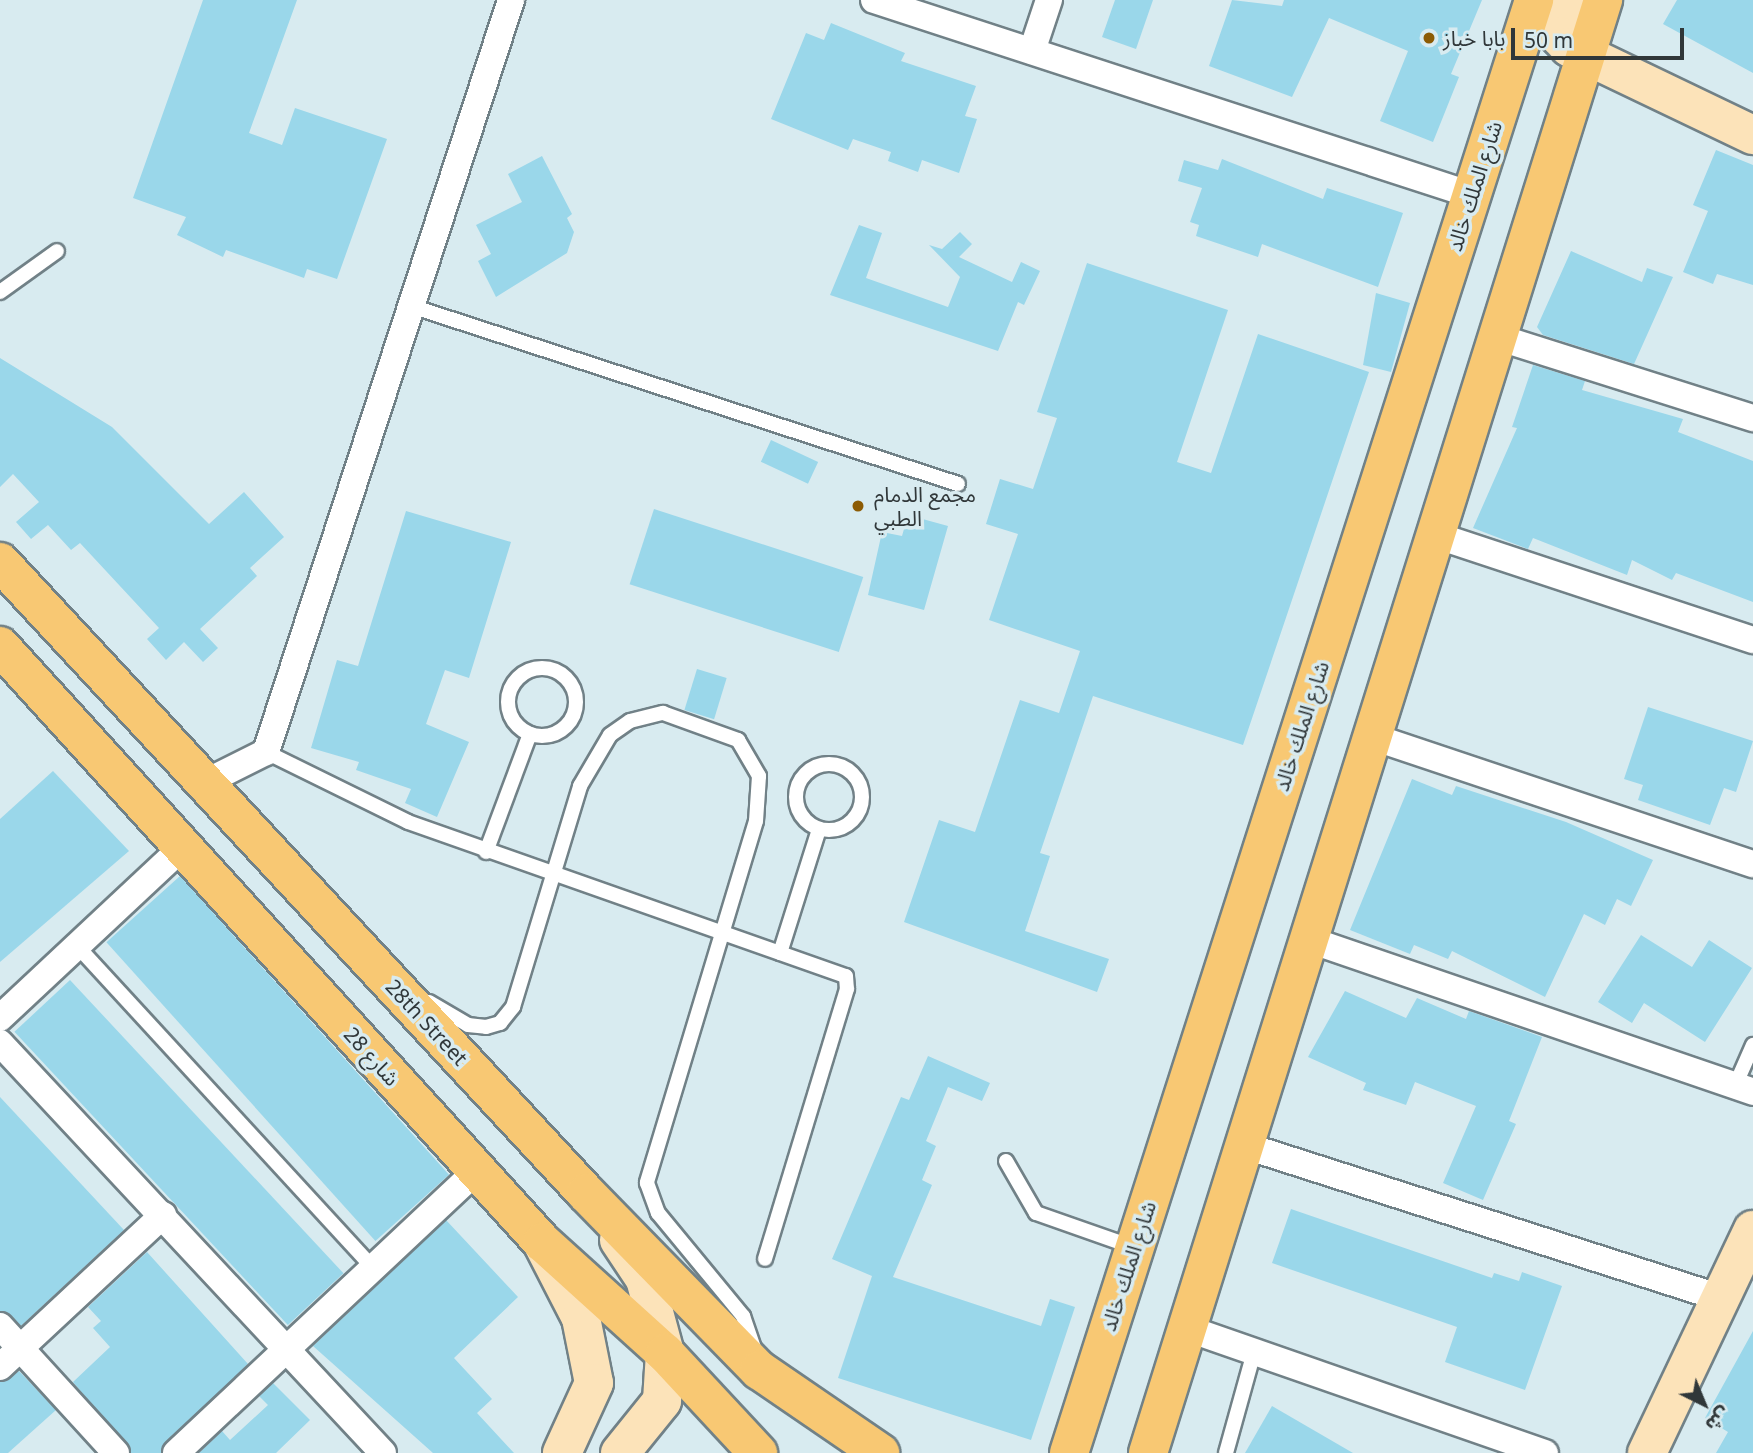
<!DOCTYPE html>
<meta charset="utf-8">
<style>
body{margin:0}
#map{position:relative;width:1753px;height:1453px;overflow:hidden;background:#d8ebf0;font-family:"Noto Sans","Noto Sans Arabic",sans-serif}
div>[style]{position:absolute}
.building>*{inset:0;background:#9ad7ea;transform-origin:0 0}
.roads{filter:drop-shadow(2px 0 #718187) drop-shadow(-2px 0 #718187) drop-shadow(0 2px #718187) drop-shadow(0 -2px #718187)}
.lane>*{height:14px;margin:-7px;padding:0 7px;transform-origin:7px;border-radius:7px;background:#fff}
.lane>.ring{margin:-7px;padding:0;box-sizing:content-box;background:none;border:14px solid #fff;border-radius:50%}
.street>*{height:26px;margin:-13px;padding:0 13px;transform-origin:13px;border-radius:13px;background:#fff}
.secondary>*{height:38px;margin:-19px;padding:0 19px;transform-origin:19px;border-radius:19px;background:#fce3b9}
.primary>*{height:38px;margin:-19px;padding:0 19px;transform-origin:19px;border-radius:19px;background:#f8c873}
.dots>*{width:19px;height:19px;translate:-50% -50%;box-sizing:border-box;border:4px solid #d8ebf0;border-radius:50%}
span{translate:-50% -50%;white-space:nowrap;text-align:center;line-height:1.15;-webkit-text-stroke:7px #d8ebf0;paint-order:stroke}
.poi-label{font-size:21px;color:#303739}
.left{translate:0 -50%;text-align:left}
.street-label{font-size:21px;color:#303739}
.north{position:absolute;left:1669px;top:1369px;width:70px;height:70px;-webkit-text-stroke:5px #d8ebf0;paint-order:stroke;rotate:137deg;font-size:19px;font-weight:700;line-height:28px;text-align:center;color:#303739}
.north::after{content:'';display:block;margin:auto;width:24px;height:32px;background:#303739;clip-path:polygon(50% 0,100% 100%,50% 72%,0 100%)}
.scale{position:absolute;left:1511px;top:28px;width:173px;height:32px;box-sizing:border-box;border:4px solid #303739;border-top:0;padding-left:9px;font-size:21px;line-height:24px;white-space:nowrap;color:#303739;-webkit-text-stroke:5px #d8ebf0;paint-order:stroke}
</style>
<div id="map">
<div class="building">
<i style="clip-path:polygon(203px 0,297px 0,249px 133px,282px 145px,295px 108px,387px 139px,337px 279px,307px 269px,304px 278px,226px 250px,223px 257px,177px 235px,186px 217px,133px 198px)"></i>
<i style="clip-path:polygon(1115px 0,1153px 0,1136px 49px,1102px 37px)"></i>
<i style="clip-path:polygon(1232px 0,1282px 6px,1284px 0,1482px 0,1451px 74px,1459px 77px,1433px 142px,1380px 121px,1408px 51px,1329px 18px,1292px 97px,1209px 66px)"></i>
<i style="clip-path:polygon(1677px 0,1753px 0,1753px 73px,1663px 24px)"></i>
<i style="clip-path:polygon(831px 23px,905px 53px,901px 61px,976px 86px,965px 116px,977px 119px,959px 173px,922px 160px,918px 172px,888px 161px,891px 152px,853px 139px,848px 150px,771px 119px,806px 33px,824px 40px)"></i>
<i style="clip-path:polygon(1716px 150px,1753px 165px,1753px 285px,1717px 274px,1713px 284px,1683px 272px,1708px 211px,1693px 205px)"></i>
<i style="clip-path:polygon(542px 156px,572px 214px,567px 218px,574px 232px,567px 253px,496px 297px,478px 261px,491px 254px,476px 225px,522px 202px,508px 174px)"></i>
<i style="clip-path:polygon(1222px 159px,1323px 199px,1327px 188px,1403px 213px,1378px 287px,1262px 244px,1258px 257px,1196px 236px,1199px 225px,1190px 222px,1202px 188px,1178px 181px,1184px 160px,1218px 170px)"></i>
<i style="clip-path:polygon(859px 225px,882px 233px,866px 278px,948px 307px,960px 277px,929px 245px,942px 249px,960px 232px,972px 244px,959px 257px,1012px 282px,1021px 262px,1040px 271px,1024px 305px,1018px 302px,998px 351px,830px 295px)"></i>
<i style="clip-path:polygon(1571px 251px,1642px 282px,1647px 268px,1673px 277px,1634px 364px,1543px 335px,1537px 327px)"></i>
<i style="clip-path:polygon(1087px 263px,1228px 310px,1177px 462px,1211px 473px,1258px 334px,1369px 372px,1243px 745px,1093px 696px,1040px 853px,1050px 856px,1025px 931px,1109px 959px,1097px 992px,904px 922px,939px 820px,975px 832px,1020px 700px,1059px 713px,1080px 651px,989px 620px,1018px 534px,986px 524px,1000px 479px,1033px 489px,1057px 418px,1037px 412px)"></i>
<i style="clip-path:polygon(1376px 293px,1410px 303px,1391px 372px,1363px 365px)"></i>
<i style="clip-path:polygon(0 358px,112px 427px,209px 524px,244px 492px,284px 537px,250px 568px,257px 576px,200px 629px,218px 648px,203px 662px,184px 642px,166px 660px,147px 639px,159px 628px,80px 543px,71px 550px,48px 525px,31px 539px,16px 522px,39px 502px,13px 474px,0 487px)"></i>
<i style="clip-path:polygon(1533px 365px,1585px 381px,1582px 390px,1683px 419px,1678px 432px,1753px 461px,1753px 602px,1676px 573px,1672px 580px,1632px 560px,1627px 575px,1533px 538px,1528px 549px,1473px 528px,1517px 428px,1512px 427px)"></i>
<i style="left:771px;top:440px;width:52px;height:24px;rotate:25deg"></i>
<i style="left:654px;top:509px;width:220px;height:79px;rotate:18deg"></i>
<i style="clip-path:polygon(406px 511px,511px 542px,469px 678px,445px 670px,426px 724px,469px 742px,437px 817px,405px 803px,411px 789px,356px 770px,359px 762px,311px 748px,337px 660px,358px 666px)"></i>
<i style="clip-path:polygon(908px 515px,948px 526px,924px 610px,868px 595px,882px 532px,902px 536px)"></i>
<i style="left:697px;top:669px;width:31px;height:43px;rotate:17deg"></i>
<i style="clip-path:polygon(1648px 707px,1753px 741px,1736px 792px,1724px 788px,1710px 825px,1638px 800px,1643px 785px,1624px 779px)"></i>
<i style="clip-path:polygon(53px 771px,129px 851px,0 962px,0 819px)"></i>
<i style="clip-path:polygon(1412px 779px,1452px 795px,1456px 786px,1566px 822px,1653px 860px,1631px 906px,1617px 899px,1605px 925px,1584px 914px,1545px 997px,1452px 951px,1448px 959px,1414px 945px,1410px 954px,1350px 930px)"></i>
<i style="left:180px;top:876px;width:402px;height:99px;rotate:48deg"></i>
<i style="clip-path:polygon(1641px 935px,1692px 967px,1709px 940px,1752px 968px,1705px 1042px,1644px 1003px,1632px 1023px,1598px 1002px)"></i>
<i style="left:70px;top:980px;width:401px;height:76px;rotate:47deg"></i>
<i style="clip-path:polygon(1345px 991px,1406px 1018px,1417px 998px,1466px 1019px,1469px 1011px,1542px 1037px,1509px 1121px,1516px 1124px,1483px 1200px,1443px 1183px,1476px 1106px,1415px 1082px,1406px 1105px,1363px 1090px,1366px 1083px,1308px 1057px)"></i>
<i style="clip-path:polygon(928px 1056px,990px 1083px,982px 1101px,948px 1087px,926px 1141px,936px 1146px,922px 1180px,932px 1185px,893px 1277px,1041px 1326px,1050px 1299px,1075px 1307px,1031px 1440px,838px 1378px,872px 1276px,832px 1259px,901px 1097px,909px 1100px)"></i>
<i style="clip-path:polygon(0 1097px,124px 1230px,21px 1326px,0 1311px)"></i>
<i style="clip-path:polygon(1291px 1209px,1492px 1278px,1494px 1273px,1519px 1281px,1522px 1272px,1562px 1286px,1525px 1390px,1445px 1362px,1457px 1327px,1272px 1263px)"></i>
<i style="clip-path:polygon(446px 1220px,518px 1297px,454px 1358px,492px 1399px,477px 1413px,514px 1453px,433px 1453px,313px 1346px)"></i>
<i style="clip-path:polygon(147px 1252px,248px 1364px,161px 1453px,131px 1453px,73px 1382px,110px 1347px,93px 1328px,101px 1321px,88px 1307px)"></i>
<i style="clip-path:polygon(1753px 1331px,1753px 1453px,1716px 1453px,1728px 1432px,1705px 1418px)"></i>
<i style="clip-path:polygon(19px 1371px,56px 1410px,8px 1453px,0 1453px,0 1382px)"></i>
<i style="clip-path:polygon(273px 1383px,310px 1420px,276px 1453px,199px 1453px,222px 1431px,230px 1440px,268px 1405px,259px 1396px)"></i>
<i style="clip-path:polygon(1272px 1406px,1353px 1453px,1245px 1453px)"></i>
</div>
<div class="roads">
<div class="lane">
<i style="left:0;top:292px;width:70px;rotate:-35.7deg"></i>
<i style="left:414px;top:307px;width:572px;rotate:18.02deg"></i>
<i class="ring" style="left:508px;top:668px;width:54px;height:54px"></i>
<i style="left:266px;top:752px;width:158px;rotate:26.2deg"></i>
<i style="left:408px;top:822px;width:464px;rotate:19.4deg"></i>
<i style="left:846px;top:976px;width:13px;rotate:86deg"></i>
<i style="left:847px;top:989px;width:282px;rotate:106.9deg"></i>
<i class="ring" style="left:796px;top:764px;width:52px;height:52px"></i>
<i style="left:486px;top:852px;width:126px;rotate:-69.6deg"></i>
<i style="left:78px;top:947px;width:437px;rotate:47.4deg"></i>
<i style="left:780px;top:953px;width:130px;rotate:-72.5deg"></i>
<i style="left:429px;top:1002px;width:45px;rotate:30.5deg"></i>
<i style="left:468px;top:1025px;width:18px;rotate:6deg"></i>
<i style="left:486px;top:1027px;width:15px;rotate:-16deg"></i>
<i style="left:500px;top:1023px;width:21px;rotate:-51deg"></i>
<i style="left:513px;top:1007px;width:231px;rotate:-73.1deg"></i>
<i style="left:580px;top:786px;width:59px;rotate:-59.5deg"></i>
<i style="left:610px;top:735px;width:24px;rotate:-35deg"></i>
<i style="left:630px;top:721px;width:34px;rotate:-14deg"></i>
<i style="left:663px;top:713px;width:80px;rotate:19.8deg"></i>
<i style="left:738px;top:740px;width:42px;rotate:59.7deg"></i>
<i style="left:759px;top:776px;width:45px;rotate:93.8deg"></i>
<i style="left:756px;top:821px;width:378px;rotate:106.8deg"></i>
<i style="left:647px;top:1183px;width:32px;rotate:70deg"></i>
<i style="left:658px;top:1213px;width:134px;rotate:50.5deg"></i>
<i style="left:743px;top:1316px;width:37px;rotate:71deg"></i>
<i style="left:1735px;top:1086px;width:45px;rotate:-66.3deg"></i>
<i style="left:1006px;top:1161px;width:60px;rotate:60deg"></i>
<i style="left:1036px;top:1213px;width:103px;rotate:19.3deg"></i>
<i style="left:1226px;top:1453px;width:105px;rotate:-74.5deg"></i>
</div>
<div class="street">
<i style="left:874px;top:0;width:629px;rotate:18.06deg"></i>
<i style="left:1032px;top:51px;width:54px;rotate:-71.6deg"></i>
<i style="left:1494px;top:336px;width:272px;rotate:17.6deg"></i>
<i style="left:1432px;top:534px;width:338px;rotate:18.3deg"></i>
<i style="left:1370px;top:736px;width:404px;rotate:18.5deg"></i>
<i style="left:206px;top:782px;width:67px;rotate:-26.6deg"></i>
<i style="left:266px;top:752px;width:791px;rotate:-71.95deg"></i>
<i style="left:1307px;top:939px;width:472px;rotate:18.9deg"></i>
<i style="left:0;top:1018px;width:250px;rotate:-43.1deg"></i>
<i style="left:0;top:1043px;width:561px;rotate:46.95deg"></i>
<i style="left:1243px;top:1145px;width:502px;rotate:17.75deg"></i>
<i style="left:0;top:1326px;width:172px;rotate:47.6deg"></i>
<i style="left:1186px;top:1328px;width:380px;rotate:19.2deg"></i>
<i style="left:0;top:1367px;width:223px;rotate:-43deg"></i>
<i style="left:176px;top:1453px;width:412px;rotate:-43.2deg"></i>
</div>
<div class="secondary">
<i style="left:1567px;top:0;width:37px;rotate:103deg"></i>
<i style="left:1559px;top:36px;width:15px;rotate:48deg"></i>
<i style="left:1569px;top:47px;width:204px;rotate:25.6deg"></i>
<i style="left:619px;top:1240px;width:47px;rotate:56.3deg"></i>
<i style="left:645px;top:1279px;width:77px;rotate:74.9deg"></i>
<i style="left:665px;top:1353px;width:48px;rotate:93.6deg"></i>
<i style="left:662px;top:1401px;width:67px;rotate:128.9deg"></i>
<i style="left:543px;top:1244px;width:83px;rotate:62.8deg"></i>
<i style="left:581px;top:1318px;width:66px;rotate:78.7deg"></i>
<i style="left:594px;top:1383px;width:77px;rotate:114.6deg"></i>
<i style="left:1647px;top:1453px;width:247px;rotate:-64.6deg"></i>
</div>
<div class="primary">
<i style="left:0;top:562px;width:861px;rotate:47.12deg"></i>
<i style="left:586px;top:1193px;width:248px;rotate:45.7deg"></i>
<i style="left:759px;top:1370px;width:147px;rotate:34.4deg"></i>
<i style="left:0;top:646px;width:806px;rotate:47.72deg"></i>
<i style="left:542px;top:1242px;width:166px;rotate:42.1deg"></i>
<i style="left:665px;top:1353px;width:137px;rotate:47.1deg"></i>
<i style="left:1069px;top:1453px;width:1526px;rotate:-72.25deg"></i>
<i style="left:1148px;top:1453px;width:1523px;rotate:-72.61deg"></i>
</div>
</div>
<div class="dots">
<i style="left:1429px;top:38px;background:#8c5b04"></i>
<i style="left:858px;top:506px;background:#8c5b04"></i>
</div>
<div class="poi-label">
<span class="left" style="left:1443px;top:38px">بابا خباز</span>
<span class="left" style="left:874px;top:506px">مجمع الدمام<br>الطبي</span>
</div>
<div class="street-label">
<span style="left:1474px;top:186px;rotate:-72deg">شارع الملك خالد</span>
<span style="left:1301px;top:726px;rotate:-72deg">شارع الملك خالد</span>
<span style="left:427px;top:1022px;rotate:47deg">28th Street</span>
<span style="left:372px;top:1056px;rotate:48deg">شارع 28</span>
<span style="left:1128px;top:1266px;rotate:-72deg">شارع الملك خالد</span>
</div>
<div class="north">ش</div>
<div class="scale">50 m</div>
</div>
